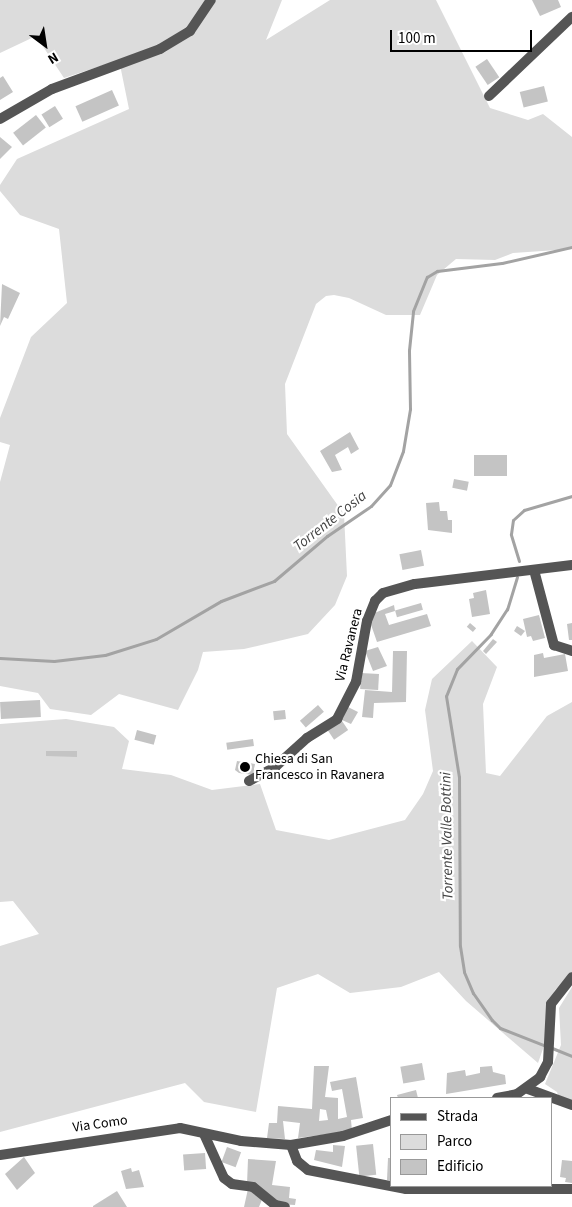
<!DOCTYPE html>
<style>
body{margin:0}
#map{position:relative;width:572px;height:1207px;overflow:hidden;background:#fff;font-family:"Source Sans 3",sans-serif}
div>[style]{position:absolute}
.green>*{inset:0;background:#dcdcdc}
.stream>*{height:3px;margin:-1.5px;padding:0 1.5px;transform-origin:1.5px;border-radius:1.5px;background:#a3a3a3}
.building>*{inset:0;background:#c4c4c4;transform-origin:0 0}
.minor>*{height:10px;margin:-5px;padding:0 5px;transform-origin:5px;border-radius:5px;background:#555}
.tertiary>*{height:10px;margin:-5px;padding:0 5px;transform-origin:5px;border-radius:5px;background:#555}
.dots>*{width:14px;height:14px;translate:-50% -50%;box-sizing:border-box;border:2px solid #fff;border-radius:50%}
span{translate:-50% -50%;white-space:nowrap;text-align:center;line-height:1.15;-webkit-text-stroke:4.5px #fff;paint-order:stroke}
.street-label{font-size:14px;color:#000}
.poi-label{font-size:14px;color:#000}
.left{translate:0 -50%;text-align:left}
.water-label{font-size:15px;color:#444;font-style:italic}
.legend{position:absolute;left:390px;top:1097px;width:162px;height:90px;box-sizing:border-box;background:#fff;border:1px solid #999;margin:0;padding:6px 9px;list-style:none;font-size:15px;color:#000}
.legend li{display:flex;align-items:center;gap:10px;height:25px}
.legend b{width:25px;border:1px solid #999}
.north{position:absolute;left:20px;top:20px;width:50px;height:50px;-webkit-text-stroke:4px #fff;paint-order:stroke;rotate:149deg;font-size:14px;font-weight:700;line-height:20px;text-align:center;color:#000}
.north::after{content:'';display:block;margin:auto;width:18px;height:22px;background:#000;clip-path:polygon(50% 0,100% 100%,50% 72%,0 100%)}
.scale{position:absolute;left:390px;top:30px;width:142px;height:22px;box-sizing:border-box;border:2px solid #000;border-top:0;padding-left:6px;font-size:15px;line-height:18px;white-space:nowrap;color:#000;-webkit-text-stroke:4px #fff;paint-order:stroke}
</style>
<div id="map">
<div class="green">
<i style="clip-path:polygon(0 0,282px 0,266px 40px,330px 0,436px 0,490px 108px,528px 120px,543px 114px,572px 137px,572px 249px,513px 253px,495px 260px,456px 259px,437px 275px,420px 315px,386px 315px,349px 298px,334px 295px,326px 296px,316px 304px,285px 384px,287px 434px,344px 514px,347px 576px,335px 605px,308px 634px,244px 649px,203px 652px,198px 670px,178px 710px,119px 694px,91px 715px,50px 709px,38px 693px,0 686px,0 482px,10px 445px,0 442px,0 418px,31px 337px,67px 303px,59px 229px,20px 215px,0 191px,0 185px,17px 159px,129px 109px,119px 60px,64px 78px,36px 36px,0 53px)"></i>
<i style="clip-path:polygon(472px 641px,497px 667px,483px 704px,486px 773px,500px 776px,547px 716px,572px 702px,572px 977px,555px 990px,548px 1007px,545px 1043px,538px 1063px,466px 1001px,439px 972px,401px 987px,350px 993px,318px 974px,277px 988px,256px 1112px,204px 1102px,185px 1083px,0 1132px,0 946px,39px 934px,13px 901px,0 902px,0 724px,66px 719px,114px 727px,129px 741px,122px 769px,171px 775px,212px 790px,260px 784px,276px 830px,329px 840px,405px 820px,423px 794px,433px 771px,425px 710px,432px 679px)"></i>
<i style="clip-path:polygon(572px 987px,572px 1103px,559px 1098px,557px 1092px,545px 1084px,561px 1045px,559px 1008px)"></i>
</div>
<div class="stream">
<i style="left:519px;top:561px;width:28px;rotate:-107deg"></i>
<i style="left:511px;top:534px;width:14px;rotate:-82deg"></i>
<i style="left:513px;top:520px;width:15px;rotate:-42deg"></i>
<i style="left:524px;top:510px;width:50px;rotate:-16.3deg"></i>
<i style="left:517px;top:577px;width:34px;rotate:107deg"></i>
<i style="left:507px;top:609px;width:30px;rotate:123deg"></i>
<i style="left:491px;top:634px;width:49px;rotate:134.2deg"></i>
<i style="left:457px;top:669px;width:29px;rotate:112deg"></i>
<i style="left:446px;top:696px;width:82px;rotate:80.9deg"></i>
<i style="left:459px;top:777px;width:169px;rotate:89.7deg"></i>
<i style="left:460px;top:946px;width:26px;rotate:81deg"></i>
<i style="left:464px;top:972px;width:23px;rotate:67deg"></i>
<i style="left:473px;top:993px;width:33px;rotate:55deg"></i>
<i style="left:492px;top:1020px;width:11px;rotate:45deg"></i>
<i style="left:500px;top:1028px;width:49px;rotate:21.4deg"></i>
<i style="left:0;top:658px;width:54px;rotate:3.2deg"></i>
<i style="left:54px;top:661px;width:51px;rotate:-6.7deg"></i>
<i style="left:105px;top:655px;width:53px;rotate:-17.4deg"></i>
<i style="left:156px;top:639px;width:75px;rotate:-30.3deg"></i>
<i style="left:221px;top:601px;width:57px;rotate:-20.7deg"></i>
<i style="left:274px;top:581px;width:70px;rotate:-40.3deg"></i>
<i style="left:327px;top:536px;width:53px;rotate:-34.3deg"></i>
<i style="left:371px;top:506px;width:28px;rotate:-48deg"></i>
<i style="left:390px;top:485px;width:36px;rotate:-69deg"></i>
<i style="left:403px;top:451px;width:43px;rotate:-80.5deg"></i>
<i style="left:410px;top:409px;width:59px;rotate:-91deg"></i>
<i style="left:409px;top:350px;width:39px;rotate:-84deg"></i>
<i style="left:413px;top:311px;width:37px;rotate:-68deg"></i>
<i style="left:427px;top:277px;width:12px;rotate:-31deg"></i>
<i style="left:437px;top:271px;width:65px;rotate:-7deg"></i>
<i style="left:502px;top:263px;width:72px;rotate:-12.9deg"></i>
<i style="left:552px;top:1048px;width:22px;rotate:22deg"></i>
</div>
<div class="building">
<i style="clip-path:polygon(532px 0,558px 0,561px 7px,540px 16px)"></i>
<i style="left:487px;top:59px;width:22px;height:14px;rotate:56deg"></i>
<i style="clip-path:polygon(3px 76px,13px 92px,0 100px,0 78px)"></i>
<i style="left:544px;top:86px;width:16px;height:25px;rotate:76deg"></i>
<i style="left:112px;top:90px;width:17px;height:40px;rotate:66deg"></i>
<i style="left:55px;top:106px;width:15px;height:16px;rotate:58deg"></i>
<i style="left:36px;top:115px;width:16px;height:29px;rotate:52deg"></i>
<i style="clip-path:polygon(0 137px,12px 147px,0 159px)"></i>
<i style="clip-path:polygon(2px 284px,20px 293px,8px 319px,4px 317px,0 326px)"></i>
<i style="clip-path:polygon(350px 432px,359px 449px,351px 454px,348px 447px,335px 455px,342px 470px,332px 472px,320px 451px)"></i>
<i style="left:474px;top:455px;width:33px;height:21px"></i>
<i style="left:454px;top:479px;width:15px;height:9px;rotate:11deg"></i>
<i style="clip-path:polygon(439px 502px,440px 511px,447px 511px,448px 520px,452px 520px,452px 533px,428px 530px,426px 503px)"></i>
<i style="left:421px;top:550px;width:16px;height:22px;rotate:79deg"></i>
<i style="clip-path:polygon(486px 590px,490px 614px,472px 617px,469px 599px,474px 598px,473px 593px)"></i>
<i style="left:421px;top:603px;width:7px;height:27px;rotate:74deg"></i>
<i style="clip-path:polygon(394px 605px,395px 611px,385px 614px,389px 625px,427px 614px,431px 626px,377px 642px,369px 619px,372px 614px)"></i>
<i style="clip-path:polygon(539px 615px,545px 638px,533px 641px,531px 636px,527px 637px,523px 619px)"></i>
<i style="left:470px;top:623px;width:8px;height:5px;rotate:40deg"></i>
<i style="clip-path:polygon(572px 623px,572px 640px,569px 640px,567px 624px)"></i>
<i style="clip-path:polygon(517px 626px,525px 631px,521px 636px,514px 631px)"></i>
<i style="clip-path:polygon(493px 639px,497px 642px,486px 654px,483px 651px)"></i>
<i style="clip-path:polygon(378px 647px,387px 666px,373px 671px,365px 651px)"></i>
<i style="clip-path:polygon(393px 651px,407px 651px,406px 702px,374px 703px,373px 718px,362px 717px,365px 690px,392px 692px)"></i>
<i style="clip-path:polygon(543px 653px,544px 658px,565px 654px,568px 671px,534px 677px,534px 655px)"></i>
<i style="left:361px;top:673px;width:18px;height:16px;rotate:3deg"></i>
<i style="left:40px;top:700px;width:17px;height:40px;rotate:87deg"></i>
<i style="left:318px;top:705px;width:9px;height:24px;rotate:49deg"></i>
<i style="clip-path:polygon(348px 707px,358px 712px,351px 724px,342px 720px)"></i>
<i style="left:285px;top:710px;width:9px;height:12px;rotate:84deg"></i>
<i style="left:342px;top:721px;width:11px;height:17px;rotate:56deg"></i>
<i style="left:137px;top:730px;width:20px;height:10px;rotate:15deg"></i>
<i style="left:253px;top:739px;width:7px;height:27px;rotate:82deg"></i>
<i style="clip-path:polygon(46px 751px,77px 751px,77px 757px,46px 756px)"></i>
<i style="clip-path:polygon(237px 761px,255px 764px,253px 775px,239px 773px,235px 770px)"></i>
<i style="left:422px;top:1063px;width:17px;height:22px;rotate:80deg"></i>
<i style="clip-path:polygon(evenodd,314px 1066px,329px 1066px,325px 1097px,338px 1098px,338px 1119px,347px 1117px,342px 1089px,332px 1091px,330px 1082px,356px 1077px,363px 1118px,351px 1120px,352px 1131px,298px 1138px,300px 1123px,283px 1121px,285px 1139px,267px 1138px,269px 1123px,277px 1123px,278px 1106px,312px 1109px,314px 1066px,320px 1109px,326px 1110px,328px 1120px,319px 1121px,320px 1109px)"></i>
<i style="clip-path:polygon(492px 1066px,493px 1072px,505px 1075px,506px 1084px,446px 1094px,447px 1073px,465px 1070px,466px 1076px,480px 1073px,480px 1067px)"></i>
<i style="clip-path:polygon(416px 1090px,418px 1098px,398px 1098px,397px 1095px)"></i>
<i style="left:373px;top:1144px;width:31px;height:17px;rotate:84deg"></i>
<i style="clip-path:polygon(333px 1145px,345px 1146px,342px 1167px,314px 1160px,316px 1150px,333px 1152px)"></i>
<i style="left:227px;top:1147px;width:15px;height:16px;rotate:20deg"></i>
<i style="left:205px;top:1153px;width:16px;height:22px;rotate:86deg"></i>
<i style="clip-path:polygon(24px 1157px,35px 1173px,17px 1190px,5px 1174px)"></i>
<i style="clip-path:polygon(388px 1158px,391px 1158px,391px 1181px,387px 1180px)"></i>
<i style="clip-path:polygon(248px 1159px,276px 1161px,272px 1185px,290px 1187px,289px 1198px,296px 1199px,295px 1205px,277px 1204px,247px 1184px)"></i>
<i style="clip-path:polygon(562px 1160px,572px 1161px,572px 1183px,565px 1182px,566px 1178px,560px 1177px)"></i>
<i style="clip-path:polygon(131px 1168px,132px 1172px,139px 1170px,144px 1187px,126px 1189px,121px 1171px)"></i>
<i style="clip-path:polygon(248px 1189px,263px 1197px,259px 1207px,244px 1207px)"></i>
<i style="clip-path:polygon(117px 1191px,127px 1207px,93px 1207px,93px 1206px)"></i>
</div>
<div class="minor">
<i style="left:489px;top:96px;width:115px;rotate:-43.6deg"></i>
<i style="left:0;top:119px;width:60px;rotate:-30deg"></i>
<i style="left:52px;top:89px;width:115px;rotate:-20.3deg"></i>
<i style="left:160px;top:49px;width:35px;rotate:-31deg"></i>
<i style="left:190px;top:31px;width:37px;rotate:-56deg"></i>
<i style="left:534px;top:570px;width:78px;rotate:75.1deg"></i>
<i style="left:554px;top:645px;width:19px;rotate:18deg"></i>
<i style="left:249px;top:781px;width:30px;rotate:-28deg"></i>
<i style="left:275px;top:767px;width:43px;rotate:-42.2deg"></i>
<i style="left:307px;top:738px;width:36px;rotate:-32deg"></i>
<i style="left:337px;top:719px;width:42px;rotate:-62.8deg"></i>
<i style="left:356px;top:682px;width:62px;rotate:-79.8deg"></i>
<i style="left:367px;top:621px;width:22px;rotate:-68deg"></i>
<i style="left:375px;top:601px;width:11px;rotate:-45deg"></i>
<i style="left:383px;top:593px;width:33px;rotate:-16deg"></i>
<i style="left:415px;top:584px;width:158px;rotate:-6.9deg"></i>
<i style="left:528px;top:1089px;width:47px;rotate:20deg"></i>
<i style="left:204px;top:1134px;width:48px;rotate:65.6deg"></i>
<i style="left:224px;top:1178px;width:10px;rotate:37deg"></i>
<i style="left:232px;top:1184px;width:21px;rotate:8deg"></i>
<i style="left:253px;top:1187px;width:28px;rotate:39deg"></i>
<i style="left:275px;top:1205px;width:10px;rotate:11deg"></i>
<i style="left:291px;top:1145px;width:17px;rotate:69deg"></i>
<i style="left:297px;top:1161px;width:14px;rotate:39deg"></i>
<i style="left:308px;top:1170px;width:100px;rotate:11deg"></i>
<i style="left:406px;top:1189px;width:166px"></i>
</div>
<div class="tertiary">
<i style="left:497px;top:1098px;width:20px;rotate:-11deg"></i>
<i style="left:517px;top:1094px;width:29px;rotate:-36deg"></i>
<i style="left:540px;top:1077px;width:17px;rotate:-62deg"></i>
<i style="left:548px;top:1062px;width:58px;rotate:-87deg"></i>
<i style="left:551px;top:1004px;width:34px;rotate:-52deg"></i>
<i style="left:0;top:1155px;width:182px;rotate:-8.5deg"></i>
<i style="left:180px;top:1128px;width:62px;rotate:12deg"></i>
<i style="left:241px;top:1141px;width:50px;rotate:4.6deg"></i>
<i style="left:291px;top:1145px;width:53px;rotate:-9.8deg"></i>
<i style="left:343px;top:1136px;width:51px;rotate:-18.4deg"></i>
</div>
<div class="dots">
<i style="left:245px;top:767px;background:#000"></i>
</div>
<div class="street-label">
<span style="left:349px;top:645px;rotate:-76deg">Via Ravanera</span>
<span style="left:100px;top:1124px;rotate:-8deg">Via Como</span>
</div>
<div class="poi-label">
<span class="left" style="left:255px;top:767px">Chiesa di San<br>Francesco in Ravanera</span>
</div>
<div class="water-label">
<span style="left:330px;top:521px;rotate:-38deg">Torrente Cosia</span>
<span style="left:447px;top:836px;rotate:-91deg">Torrente Valle Bottini</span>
</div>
<ul class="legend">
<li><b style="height:6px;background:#555"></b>Strada</li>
<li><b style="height:14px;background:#dcdcdc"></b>Parco</li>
<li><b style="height:14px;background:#c4c4c4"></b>Edificio</li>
</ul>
<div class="north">N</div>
<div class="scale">100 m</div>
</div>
